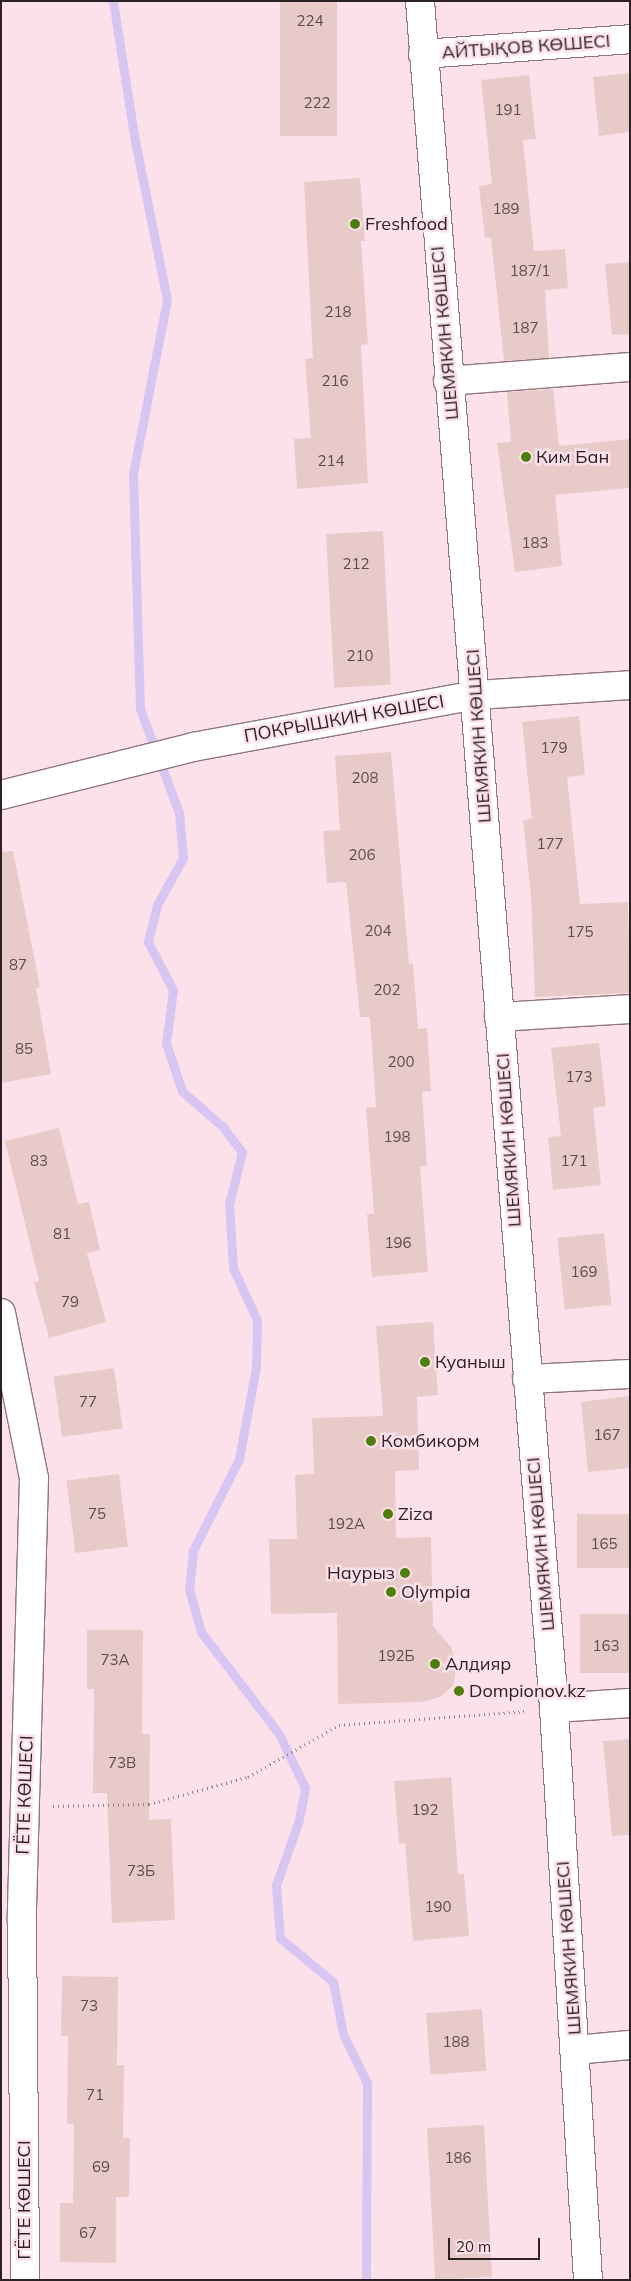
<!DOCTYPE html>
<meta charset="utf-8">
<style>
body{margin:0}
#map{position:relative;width:631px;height:2281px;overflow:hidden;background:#fde1ea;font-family:Mulish,sans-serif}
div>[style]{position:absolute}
.stream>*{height:9px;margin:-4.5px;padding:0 4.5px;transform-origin:4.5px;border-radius:4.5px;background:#d7c6f2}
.building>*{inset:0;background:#e8cbc8;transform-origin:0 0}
.path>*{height:3px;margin-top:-1.5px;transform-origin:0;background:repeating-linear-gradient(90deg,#907d83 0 1px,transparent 0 5px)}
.roads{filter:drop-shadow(1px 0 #8f767e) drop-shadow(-1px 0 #8f767e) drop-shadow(0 1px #8f767e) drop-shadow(0 -1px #8f767e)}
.street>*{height:28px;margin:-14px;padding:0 14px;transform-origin:14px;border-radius:14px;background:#fff}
.secondary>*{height:28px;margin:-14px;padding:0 14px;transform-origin:14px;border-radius:14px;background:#fff}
.dots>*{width:14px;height:14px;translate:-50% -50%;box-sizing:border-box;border:2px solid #fde1ea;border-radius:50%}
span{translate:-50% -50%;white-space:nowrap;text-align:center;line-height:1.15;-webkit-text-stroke:5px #fde1ea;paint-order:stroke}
.number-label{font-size:15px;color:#5b4c4e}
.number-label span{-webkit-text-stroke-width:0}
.street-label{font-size:18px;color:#2c2225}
.poi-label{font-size:18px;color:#2c2225}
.left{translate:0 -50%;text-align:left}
.right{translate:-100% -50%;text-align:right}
.frame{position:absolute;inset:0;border:2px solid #2c2225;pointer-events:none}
.scale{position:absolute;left:448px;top:2238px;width:92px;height:22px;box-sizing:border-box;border:2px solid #2c2225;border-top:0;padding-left:6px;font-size:15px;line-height:18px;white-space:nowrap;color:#2c2225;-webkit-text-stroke:4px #fde1ea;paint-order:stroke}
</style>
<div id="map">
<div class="stream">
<i style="left:113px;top:1px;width:142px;rotate:81.1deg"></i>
<i style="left:135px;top:141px;width:162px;rotate:78.6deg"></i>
<i style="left:167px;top:300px;width:177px;rotate:101.1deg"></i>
<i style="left:133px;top:474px;width:235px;rotate:88.3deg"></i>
<i style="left:140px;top:709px;width:111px;rotate:69.4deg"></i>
<i style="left:179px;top:813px;width:45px;rotate:84.9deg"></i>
<i style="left:183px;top:858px;width:54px;rotate:119deg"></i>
<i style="left:157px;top:905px;width:38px;rotate:104deg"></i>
<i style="left:148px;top:942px;width:54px;rotate:62.5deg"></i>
<i style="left:173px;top:990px;width:53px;rotate:97.5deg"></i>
<i style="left:166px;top:1043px;width:51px;rotate:71.6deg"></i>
<i style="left:182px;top:1091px;width:55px;rotate:41.3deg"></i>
<i style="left:223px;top:1127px;width:31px;rotate:53deg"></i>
<i style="left:242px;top:1152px;width:54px;rotate:104deg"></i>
<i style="left:229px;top:1204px;width:64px;rotate:86.4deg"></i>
<i style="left:233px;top:1268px;width:57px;rotate:65.2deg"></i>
<i style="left:257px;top:1320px;width:47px;rotate:91.2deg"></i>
<i style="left:256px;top:1367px;width:94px;rotate:100.5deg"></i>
<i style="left:239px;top:1459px;width:103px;rotate:116.6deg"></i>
<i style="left:193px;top:1551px;width:38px;rotate:96deg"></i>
<i style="left:189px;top:1589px;width:45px;rotate:74.4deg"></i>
<i style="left:201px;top:1632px;width:128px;rotate:52.6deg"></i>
<i style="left:279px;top:1734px;width:60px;rotate:64.3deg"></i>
<i style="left:305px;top:1788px;width:36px;rotate:101deg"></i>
<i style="left:298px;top:1823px;width:66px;rotate:109.5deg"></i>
<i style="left:276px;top:1885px;width:53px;rotate:85.7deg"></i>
<i style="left:280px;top:1938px;width:69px;rotate:39.7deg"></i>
<i style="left:333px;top:1982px;width:53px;rotate:79.1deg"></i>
<i style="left:343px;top:2034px;width:55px;rotate:63.9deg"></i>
<i style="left:367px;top:2083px;width:197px;rotate:90.3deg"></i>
</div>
<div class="building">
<i style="left:280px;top:1px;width:57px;height:135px"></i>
<i style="clip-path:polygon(630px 73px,630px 132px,599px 136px,593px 77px)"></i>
<i style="clip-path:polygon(529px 75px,536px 139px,523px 140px,534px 251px,565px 249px,568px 288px,545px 290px,549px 358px,504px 361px,491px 238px,485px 238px,479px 186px,492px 184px,481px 80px)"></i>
<i style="clip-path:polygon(360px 178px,365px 241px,361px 241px,368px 344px,361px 345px,368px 483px,297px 489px,294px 439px,311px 438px,305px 359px,313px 358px,304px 182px)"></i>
<i style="clip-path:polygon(630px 262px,630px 334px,612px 335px,605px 264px)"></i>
<i style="clip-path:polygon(553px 389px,559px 446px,630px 439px,630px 488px,555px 495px,562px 566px,515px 572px,497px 443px,511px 442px,507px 392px)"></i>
<i style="left:383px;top:531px;width:154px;height:57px;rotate:87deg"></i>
<i style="clip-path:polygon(579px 716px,585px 775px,567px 777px,580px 904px,628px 902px,630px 993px,535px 997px,531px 895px,523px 820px,532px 819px,522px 722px)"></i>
<i style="clip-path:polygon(391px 752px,409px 964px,413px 963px,418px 1029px,427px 1028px,431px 1091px,422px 1092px,427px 1166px,420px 1166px,428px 1272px,372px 1277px,367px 1214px,374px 1214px,366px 1108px,376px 1107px,370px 1017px,360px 1017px,346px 882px,327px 883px,323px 831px,340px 830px,335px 756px)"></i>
<i style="clip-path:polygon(13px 851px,40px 987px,36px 988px,51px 1074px,1px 1083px,1px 852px)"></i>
<i style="clip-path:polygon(599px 1043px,606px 1106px,593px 1108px,601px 1185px,553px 1190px,548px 1137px,561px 1136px,551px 1048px)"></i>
<i style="clip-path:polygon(59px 1128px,78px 1204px,89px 1202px,100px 1250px,87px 1253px,106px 1322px,49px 1338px,34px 1282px,39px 1281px,5px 1141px)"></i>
<i style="left:604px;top:1233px;width:72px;height:47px;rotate:84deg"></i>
<i style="clip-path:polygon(433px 1322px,438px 1395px,417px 1397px,419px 1470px,395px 1471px,396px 1538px,431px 1537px,433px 1626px,451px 1647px,457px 1666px,453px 1686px,440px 1697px,422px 1702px,338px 1704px,337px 1613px,271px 1614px,269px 1539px,297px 1539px,295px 1475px,314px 1474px,312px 1418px,383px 1416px,376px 1326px)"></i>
<i style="left:114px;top:1368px;width:61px;height:61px;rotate:82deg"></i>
<i style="clip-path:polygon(630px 1396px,630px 1468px,588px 1472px,581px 1402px)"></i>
<i style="left:119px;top:1474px;width:73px;height:53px;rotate:83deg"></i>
<i style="left:630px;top:1514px;width:54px;height:53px;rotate:90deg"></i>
<i style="left:630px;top:1614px;width:59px;height:50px;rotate:90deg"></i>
<i style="clip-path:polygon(87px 1630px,143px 1630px,142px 1734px,150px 1734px,149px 1820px,171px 1819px,175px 1920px,112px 1923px,107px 1793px,93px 1793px,94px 1689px,87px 1689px)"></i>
<i style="clip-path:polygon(630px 1739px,630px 1835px,612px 1836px,603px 1741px)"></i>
<i style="clip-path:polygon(451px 1777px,458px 1874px,464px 1874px,469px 1936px,413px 1941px,405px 1843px,399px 1844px,394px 1781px)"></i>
<i style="clip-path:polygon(62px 1976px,118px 1977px,117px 2065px,124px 2065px,123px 2138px,130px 2138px,129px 2197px,116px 2197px,116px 2263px,60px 2262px,60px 2203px,73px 2203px,74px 2124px,67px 2124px,68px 2036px,61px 2036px)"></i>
<i style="left:482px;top:2009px;width:62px;height:56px;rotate:86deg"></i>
<i style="left:484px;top:2125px;width:152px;height:57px;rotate:87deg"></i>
</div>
<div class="path">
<i style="left:53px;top:1806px;width:96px;rotate:-1.2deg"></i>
<i style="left:149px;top:1804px;width:103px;rotate:-15.3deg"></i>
<i style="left:248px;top:1777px;width:105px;rotate:-29.7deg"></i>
<i style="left:339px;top:1725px;width:186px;rotate:-4.3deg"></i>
</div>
<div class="roads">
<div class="street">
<i style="left:423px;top:54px;width:208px;rotate:-4.1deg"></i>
<i style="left:448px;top:381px;width:183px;rotate:-4.4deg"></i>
<i style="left:1px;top:795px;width:198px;rotate:-14deg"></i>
<i style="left:193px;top:747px;width:289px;rotate:-10.4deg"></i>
<i style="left:477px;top:695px;width:153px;rotate:-3.7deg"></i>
<i style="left:499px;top:1017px;width:131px;rotate:-3.5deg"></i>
<i style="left:1px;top:1313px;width:168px;rotate:78.7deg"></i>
<i style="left:34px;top:1478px;width:442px;rotate:91.6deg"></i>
<i style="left:22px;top:1920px;width:360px;rotate:89.5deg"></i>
<i style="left:527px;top:1379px;width:103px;rotate:-2.8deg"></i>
<i style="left:554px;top:1708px;width:76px;rotate:-3.8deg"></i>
<i style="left:575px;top:2050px;width:55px;rotate:-5.2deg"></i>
</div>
<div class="secondary">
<i style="left:420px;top:1px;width:1712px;rotate:85.51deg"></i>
<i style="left:554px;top:1708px;width:573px;rotate:86.6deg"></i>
</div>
</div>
<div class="dots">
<i style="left:355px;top:224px;background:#4e7e0b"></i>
<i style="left:526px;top:457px;background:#4e7e0b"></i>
<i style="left:425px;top:1362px;background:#4e7e0b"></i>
<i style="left:371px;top:1441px;background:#4e7e0b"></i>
<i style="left:388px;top:1514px;background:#4e7e0b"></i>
<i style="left:405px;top:1573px;background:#4e7e0b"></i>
<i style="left:391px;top:1592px;background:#4e7e0b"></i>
<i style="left:435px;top:1664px;background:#4e7e0b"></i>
<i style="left:459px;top:1691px;background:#4e7e0b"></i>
</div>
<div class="number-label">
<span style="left:310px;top:21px">224</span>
<span style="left:317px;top:103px">222</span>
<span style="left:508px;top:110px">191</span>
<span style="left:506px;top:209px">189</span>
<span style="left:530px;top:271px">187/1</span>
<span style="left:338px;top:312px">218</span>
<span style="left:525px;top:328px">187</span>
<span style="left:335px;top:381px">216</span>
<span style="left:331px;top:461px">214</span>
<span style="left:535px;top:543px">183</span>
<span style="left:356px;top:564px">212</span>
<span style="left:360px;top:656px">210</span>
<span style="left:554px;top:748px">179</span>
<span style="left:365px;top:778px">208</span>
<span style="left:550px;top:844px">177</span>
<span style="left:362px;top:855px">206</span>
<span style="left:378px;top:931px">204</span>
<span style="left:580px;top:932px">175</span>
<span style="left:18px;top:965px">87</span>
<span style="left:387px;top:990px">202</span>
<span style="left:24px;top:1049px">85</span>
<span style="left:401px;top:1062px">200</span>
<span style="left:579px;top:1077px">173</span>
<span style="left:397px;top:1137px">198</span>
<span style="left:39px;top:1161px">83</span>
<span style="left:574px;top:1161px">171</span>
<span style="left:62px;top:1234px">81</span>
<span style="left:398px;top:1243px">196</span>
<span style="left:584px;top:1272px">169</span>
<span style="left:70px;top:1302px">79</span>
<span style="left:88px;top:1402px">77</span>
<span style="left:607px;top:1435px">167</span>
<span style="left:97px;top:1514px">75</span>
<span style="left:346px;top:1524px">192А</span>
<span style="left:604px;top:1544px">165</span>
<span style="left:606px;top:1646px">163</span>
<span style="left:396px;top:1656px">192Б</span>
<span style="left:115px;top:1660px">73А</span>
<span style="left:122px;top:1763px">73В</span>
<span style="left:425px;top:1810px">192</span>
<span style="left:141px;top:1871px">73Б</span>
<span style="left:438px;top:1907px">190</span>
<span style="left:89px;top:2006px">73</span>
<span style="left:456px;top:2042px">188</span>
<span style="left:95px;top:2095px">71</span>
<span style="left:458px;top:2158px">186</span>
<span style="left:101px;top:2167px">69</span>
<span style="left:88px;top:2233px">67</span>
</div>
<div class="street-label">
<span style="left:526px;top:47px;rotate:-4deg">АЙТЫҚОВ КӨШЕСІ</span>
<span style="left:445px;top:333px;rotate:-95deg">ШЕМЯКИН КӨШЕСІ</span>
<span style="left:344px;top:719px;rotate:-10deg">ПОКРЫШКИН КӨШЕСІ</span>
<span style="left:479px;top:736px;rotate:-94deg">ШЕМЯКИН КӨШЕСІ</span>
<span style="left:509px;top:1140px;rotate:-94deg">ШЕМЯКИН КӨШЕСІ</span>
<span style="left:541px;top:1544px;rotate:-95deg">ШЕМЯКИН КӨШЕСІ</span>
<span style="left:25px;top:1795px;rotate:-88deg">ГЁТЕ КӨШЕСІ</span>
<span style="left:569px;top:1948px;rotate:-94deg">ШЕМЯКИН КӨШЕСІ</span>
<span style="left:24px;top:2200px;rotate:-90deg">ГЁТЕ КӨШЕСІ</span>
</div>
<div class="poi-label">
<span class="left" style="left:365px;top:224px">Freshfood</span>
<span class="left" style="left:536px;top:457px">Ким Бан</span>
<span class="left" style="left:435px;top:1362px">Куаныш</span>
<span class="left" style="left:381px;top:1441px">Комбикорм</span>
<span class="left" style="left:398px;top:1514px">Ziza</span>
<span class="right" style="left:395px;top:1573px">Наурыз</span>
<span class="left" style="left:401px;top:1592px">Olympia</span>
<span class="left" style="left:445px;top:1664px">Алдияр</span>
<span class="left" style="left:469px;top:1691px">Dompionov.kz</span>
</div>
<div class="frame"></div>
<div class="scale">20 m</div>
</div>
